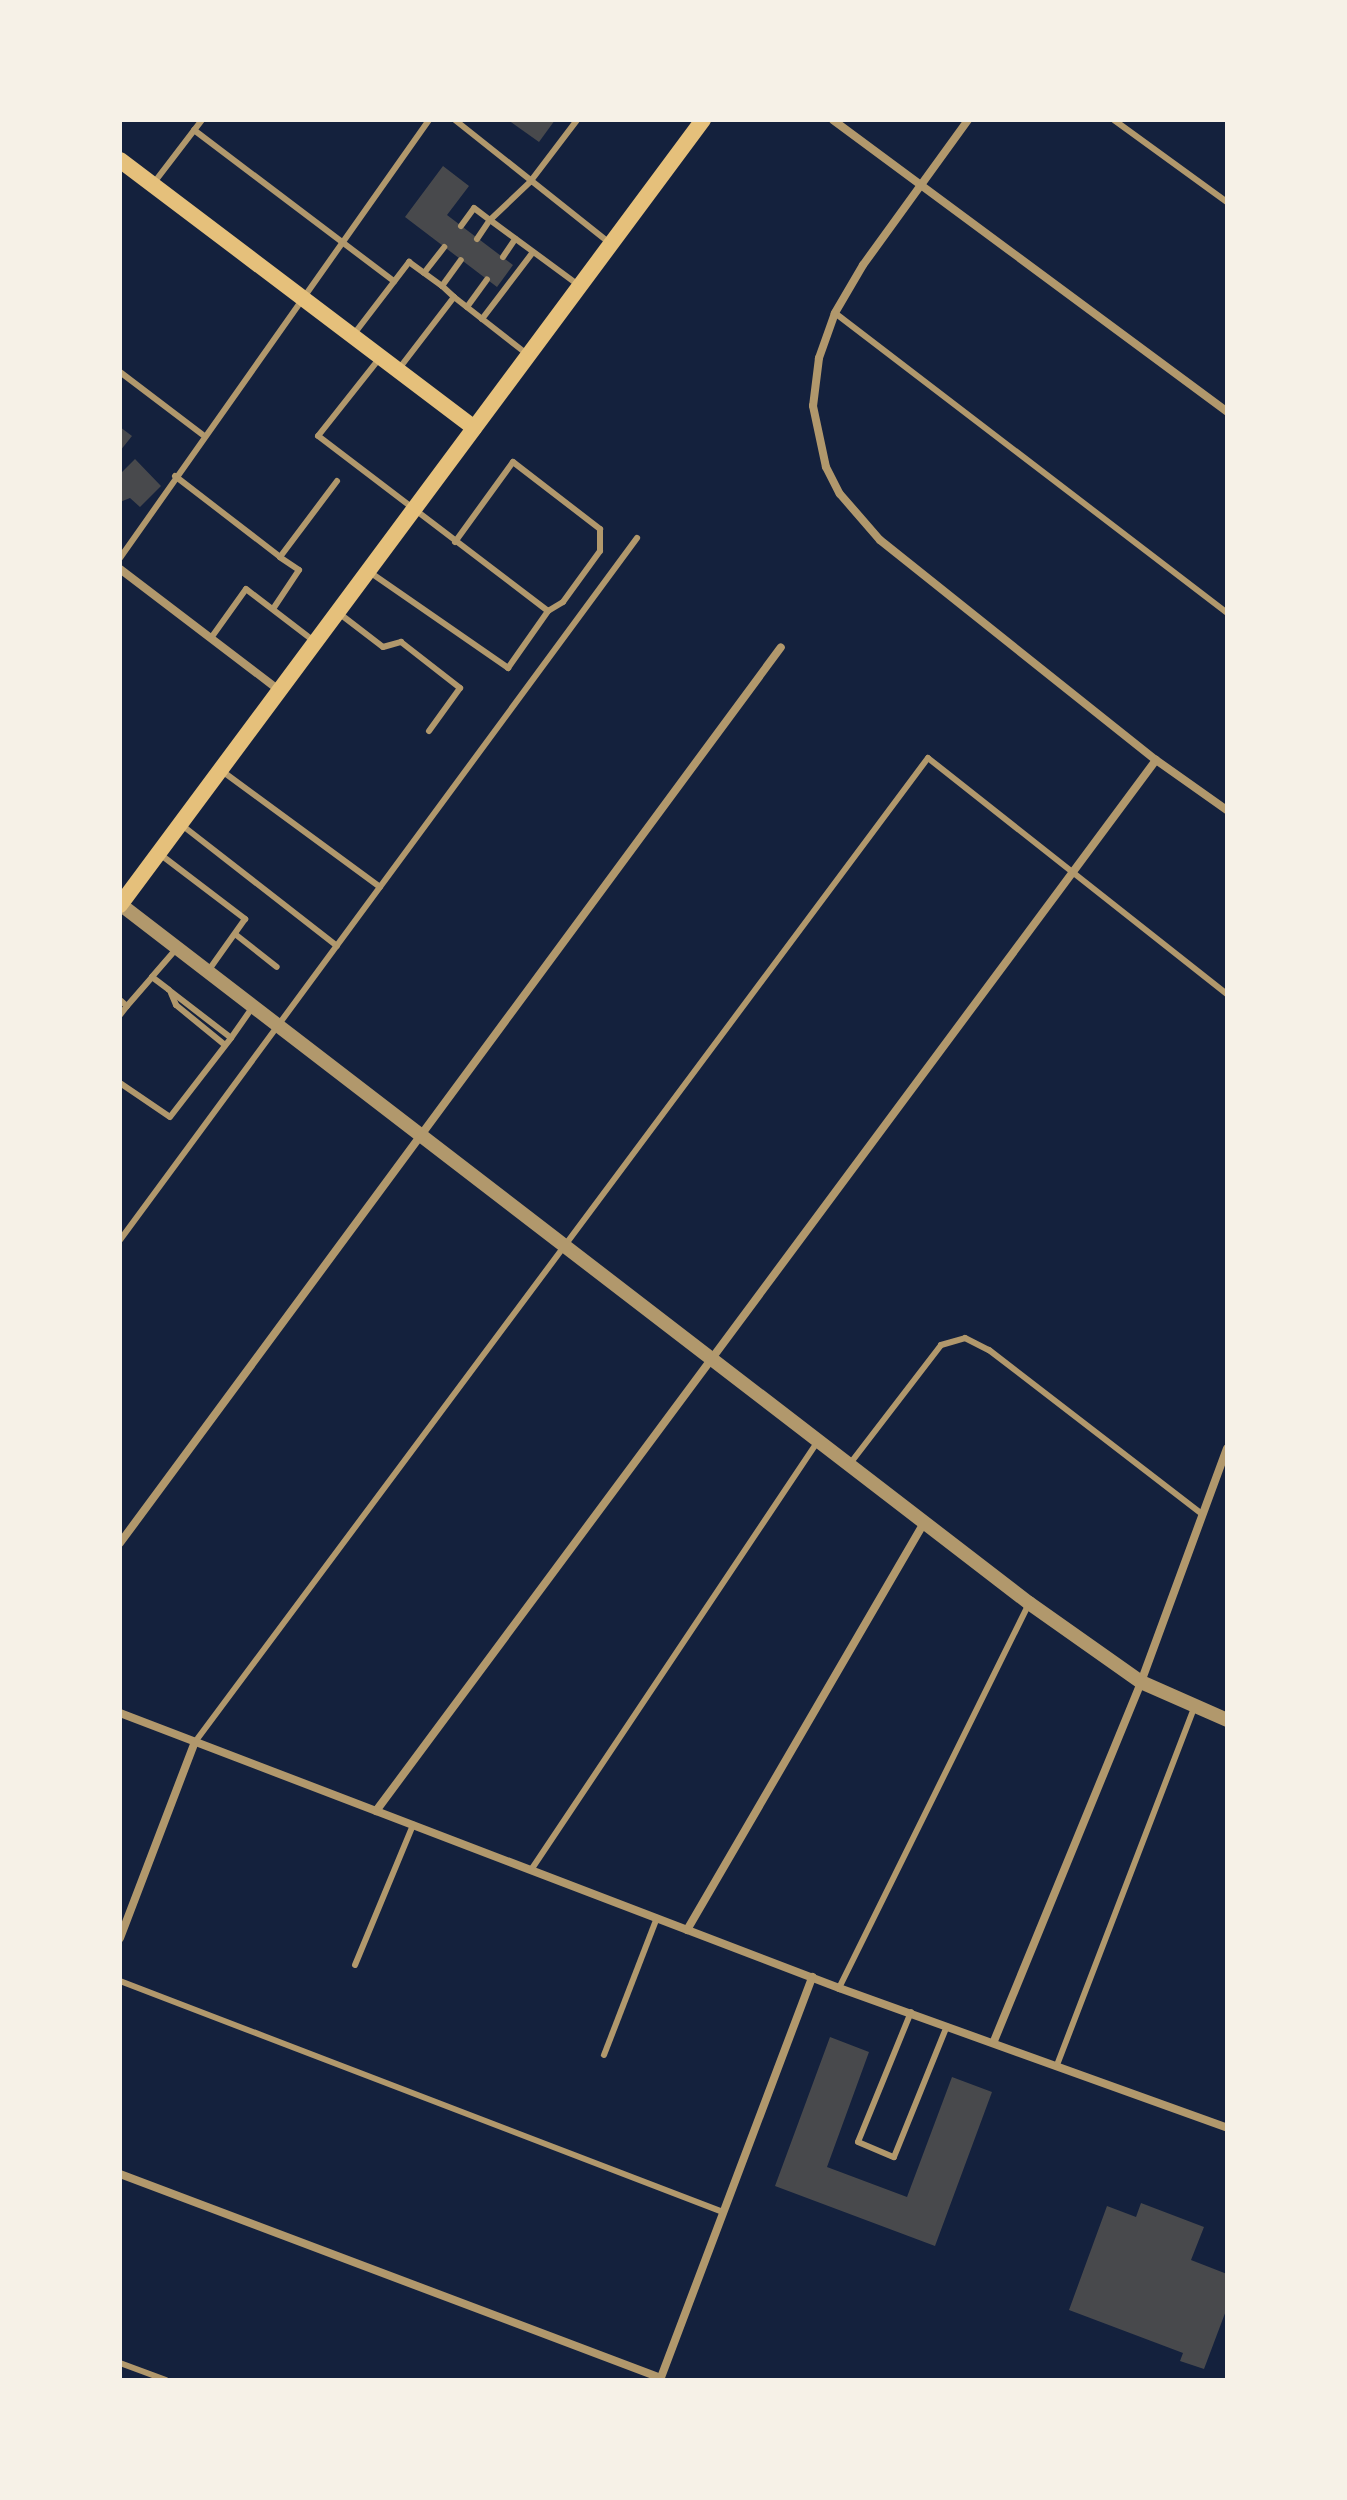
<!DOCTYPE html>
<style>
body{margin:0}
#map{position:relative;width:1347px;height:2500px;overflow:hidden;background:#14213d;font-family:"Work Sans",sans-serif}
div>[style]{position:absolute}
.building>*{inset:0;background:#48494c}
.service>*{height:6px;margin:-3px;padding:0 3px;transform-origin:3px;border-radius:3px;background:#b1986c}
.minor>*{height:8px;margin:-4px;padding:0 4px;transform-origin:4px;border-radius:4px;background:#b1986c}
.tertiary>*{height:14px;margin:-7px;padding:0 7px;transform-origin:7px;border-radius:7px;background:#b1986c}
.secondary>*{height:16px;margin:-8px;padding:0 8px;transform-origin:8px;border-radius:8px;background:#e5c07b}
span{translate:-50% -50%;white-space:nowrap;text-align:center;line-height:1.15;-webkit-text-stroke:8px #f6f1e7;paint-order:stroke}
.frame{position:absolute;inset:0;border:122px solid #f6f1e7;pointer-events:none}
</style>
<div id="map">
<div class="building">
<i style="clip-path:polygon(508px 120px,555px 120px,539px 142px)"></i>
<i style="clip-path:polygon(443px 166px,469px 186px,447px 215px,513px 265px,497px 287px,405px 217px)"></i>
<i style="clip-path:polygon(120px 427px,132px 436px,120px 451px)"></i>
<i style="clip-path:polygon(135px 459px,161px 486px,140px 507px,130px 498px,120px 502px,120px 474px)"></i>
<i style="clip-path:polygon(830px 2037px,869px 2052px,827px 2167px,907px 2197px,952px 2077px,992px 2092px,935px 2246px,775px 2186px)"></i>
<i style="clip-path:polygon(1141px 2203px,1204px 2227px,1191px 2260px,1227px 2274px,1227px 2308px,1204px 2369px,1180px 2361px,1183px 2353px,1069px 2310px,1107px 2206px,1136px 2217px)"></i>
</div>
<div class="service">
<i style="left:455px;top:120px;width:199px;rotate:38.5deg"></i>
<i style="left:1114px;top:120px;width:140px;rotate:36deg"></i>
<i style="left:194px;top:130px;width:251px;rotate:37.1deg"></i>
<i style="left:153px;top:184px;width:81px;rotate:-52.6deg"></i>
<i style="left:461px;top:226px;width:22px;rotate:-54deg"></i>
<i style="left:474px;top:208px;width:20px;rotate:37deg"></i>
<i style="left:490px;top:220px;width:55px;rotate:-43.5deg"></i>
<i style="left:530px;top:182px;width:78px;rotate:-52.8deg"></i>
<i style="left:477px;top:239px;width:23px;rotate:-56deg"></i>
<i style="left:490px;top:220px;width:112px;rotate:36.3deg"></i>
<i style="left:503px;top:257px;width:22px;rotate:-56deg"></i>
<i style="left:424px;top:273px;width:33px;rotate:-52deg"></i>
<i style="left:454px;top:297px;width:93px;rotate:38deg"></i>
<i style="left:467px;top:307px;width:34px;rotate:-54deg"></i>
<i style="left:835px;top:313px;width:494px;rotate:37.4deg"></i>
<i style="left:482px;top:319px;width:84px;rotate:-52.7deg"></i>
<i style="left:354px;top:334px;width:91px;rotate:-52.6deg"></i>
<i style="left:409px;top:262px;width:41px;rotate:36deg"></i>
<i style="left:442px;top:286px;width:32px;rotate:-54deg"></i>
<i style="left:398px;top:370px;width:92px;rotate:-52.5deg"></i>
<i style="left:454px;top:297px;width:16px;rotate:-137deg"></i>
<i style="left:120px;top:372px;width:104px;rotate:37.2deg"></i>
<i style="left:175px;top:476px;width:133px;rotate:37.6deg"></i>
<i style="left:280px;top:557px;width:95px;rotate:-53.1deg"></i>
<i style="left:455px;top:542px;width:99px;rotate:-54.1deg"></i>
<i style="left:513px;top:462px;width:110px;rotate:37.6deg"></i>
<i style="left:600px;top:529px;width:22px;rotate:90deg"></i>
<i style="left:600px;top:551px;width:63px;rotate:126deg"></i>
<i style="left:563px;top:602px;width:17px;rotate:149deg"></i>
<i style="left:120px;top:558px;width:536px;rotate:-54.8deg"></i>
<i style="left:371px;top:573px;width:167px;rotate:34.7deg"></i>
<i style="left:508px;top:668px;width:70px;rotate:-54.9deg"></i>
<i style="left:548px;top:611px;width:289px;rotate:-142.7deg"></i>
<i style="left:318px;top:436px;width:98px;rotate:-51.6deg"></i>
<i style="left:273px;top:609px;width:47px;rotate:-56.3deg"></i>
<i style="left:299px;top:570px;width:23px;rotate:-146deg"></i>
<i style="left:340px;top:614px;width:54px;rotate:37.5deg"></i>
<i style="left:383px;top:647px;width:19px;rotate:-16deg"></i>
<i style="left:401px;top:642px;width:75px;rotate:37.9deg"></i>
<i style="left:460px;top:688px;width:53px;rotate:125.8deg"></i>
<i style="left:211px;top:638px;width:60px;rotate:-54.5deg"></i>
<i style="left:246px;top:589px;width:87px;rotate:37.5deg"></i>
<i style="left:222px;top:771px;width:196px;rotate:36.3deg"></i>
<i style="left:183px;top:826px;width:195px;rotate:37.9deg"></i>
<i style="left:161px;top:855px;width:106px;rotate:37.3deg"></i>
<i style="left:245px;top:919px;width:64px;rotate:125.4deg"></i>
<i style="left:235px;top:934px;width:53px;rotate:38.2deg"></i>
<i style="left:177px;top:948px;width:38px;rotate:131deg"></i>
<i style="left:152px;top:977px;width:21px;rotate:37deg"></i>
<i style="left:169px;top:990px;width:78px;rotate:37.7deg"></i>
<i style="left:231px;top:1038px;width:39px;rotate:-55deg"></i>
<i style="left:171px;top:993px;width:13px;rotate:67deg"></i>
<i style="left:176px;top:1005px;width:63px;rotate:39.2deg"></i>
<i style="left:120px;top:1000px;width:9px;rotate:41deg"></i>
<i style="left:127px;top:1006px;width:11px;rotate:128deg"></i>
<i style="left:127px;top:1006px;width:38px;rotate:-49deg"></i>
<i style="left:120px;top:1083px;width:60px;rotate:34.2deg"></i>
<i style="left:170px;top:1117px;width:100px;rotate:-52.3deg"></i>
<i style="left:120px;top:1240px;width:872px;rotate:-53.63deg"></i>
<i style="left:849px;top:1465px;width:151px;rotate:-52.5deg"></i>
<i style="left:941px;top:1345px;width:25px;rotate:-16deg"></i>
<i style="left:965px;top:1338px;width:27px;rotate:27deg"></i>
<i style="left:989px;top:1350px;width:269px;rotate:37.6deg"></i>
<i style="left:195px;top:1742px;width:1227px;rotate:-53.32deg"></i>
<i style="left:928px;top:758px;width:381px;rotate:38.3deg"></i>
<i style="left:531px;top:1870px;width:516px;rotate:-56.22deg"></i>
<i style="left:355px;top:1965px;width:152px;rotate:-67.5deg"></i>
<i style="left:120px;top:1981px;width:646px;rotate:20.96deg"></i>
<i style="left:839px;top:1988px;width:429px;rotate:-63.7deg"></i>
<i style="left:911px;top:2012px;width:140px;rotate:112.2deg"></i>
<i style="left:858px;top:2142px;width:39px;rotate:23deg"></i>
<i style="left:894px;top:2157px;width:141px;rotate:-68deg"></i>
<i style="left:604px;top:2055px;width:147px;rotate:-68.9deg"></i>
<i style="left:1057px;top:2065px;width:385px;rotate:-69deg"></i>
<i style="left:120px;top:2363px;width:49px;rotate:20.3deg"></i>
</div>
<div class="minor">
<i style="left:833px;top:120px;width:490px;rotate:36.5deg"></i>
<i style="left:968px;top:120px;width:179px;rotate:125.9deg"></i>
<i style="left:863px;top:265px;width:56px;rotate:120.3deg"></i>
<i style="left:835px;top:313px;width:48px;rotate:109.6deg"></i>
<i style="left:819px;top:358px;width:48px;rotate:97.1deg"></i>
<i style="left:813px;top:406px;width:62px;rotate:78deg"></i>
<i style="left:826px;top:467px;width:30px;rotate:63deg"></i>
<i style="left:840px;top:494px;width:61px;rotate:49deg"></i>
<i style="left:880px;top:540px;width:353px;rotate:38.6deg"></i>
<i style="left:1156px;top:760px;width:87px;rotate:35.2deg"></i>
<i style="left:120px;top:569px;width:200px;rotate:37.3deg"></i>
<i style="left:120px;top:1543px;width:1113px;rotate:-53.58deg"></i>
<i style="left:120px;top:1713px;width:770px;rotate:20.93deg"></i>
<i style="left:839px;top:1988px;width:412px;rotate:19.8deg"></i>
<i style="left:376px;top:1811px;width:1309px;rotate:-53.42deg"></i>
<i style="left:687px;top:1930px;width:471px;rotate:-59.8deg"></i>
<i style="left:120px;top:1938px;width:210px;rotate:-69.1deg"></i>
<i style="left:994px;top:2041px;width:388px;rotate:-67.7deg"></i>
<i style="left:1141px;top:1682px;width:249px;rotate:-69.8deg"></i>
<i style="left:120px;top:2174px;width:578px;rotate:20.66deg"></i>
<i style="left:660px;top:2380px;width:431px;rotate:-69.3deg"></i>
</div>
<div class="tertiary">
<i style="left:120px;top:904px;width:1147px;rotate:37.56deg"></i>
<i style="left:1029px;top:1603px;width:137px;rotate:35.2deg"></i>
<i style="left:1141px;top:1682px;width:94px;rotate:23.8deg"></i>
</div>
<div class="secondary">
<i style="left:120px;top:160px;width:444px;rotate:37.1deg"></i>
<i style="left:120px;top:905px;width:978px;rotate:-53.4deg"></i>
</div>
<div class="frame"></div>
</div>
